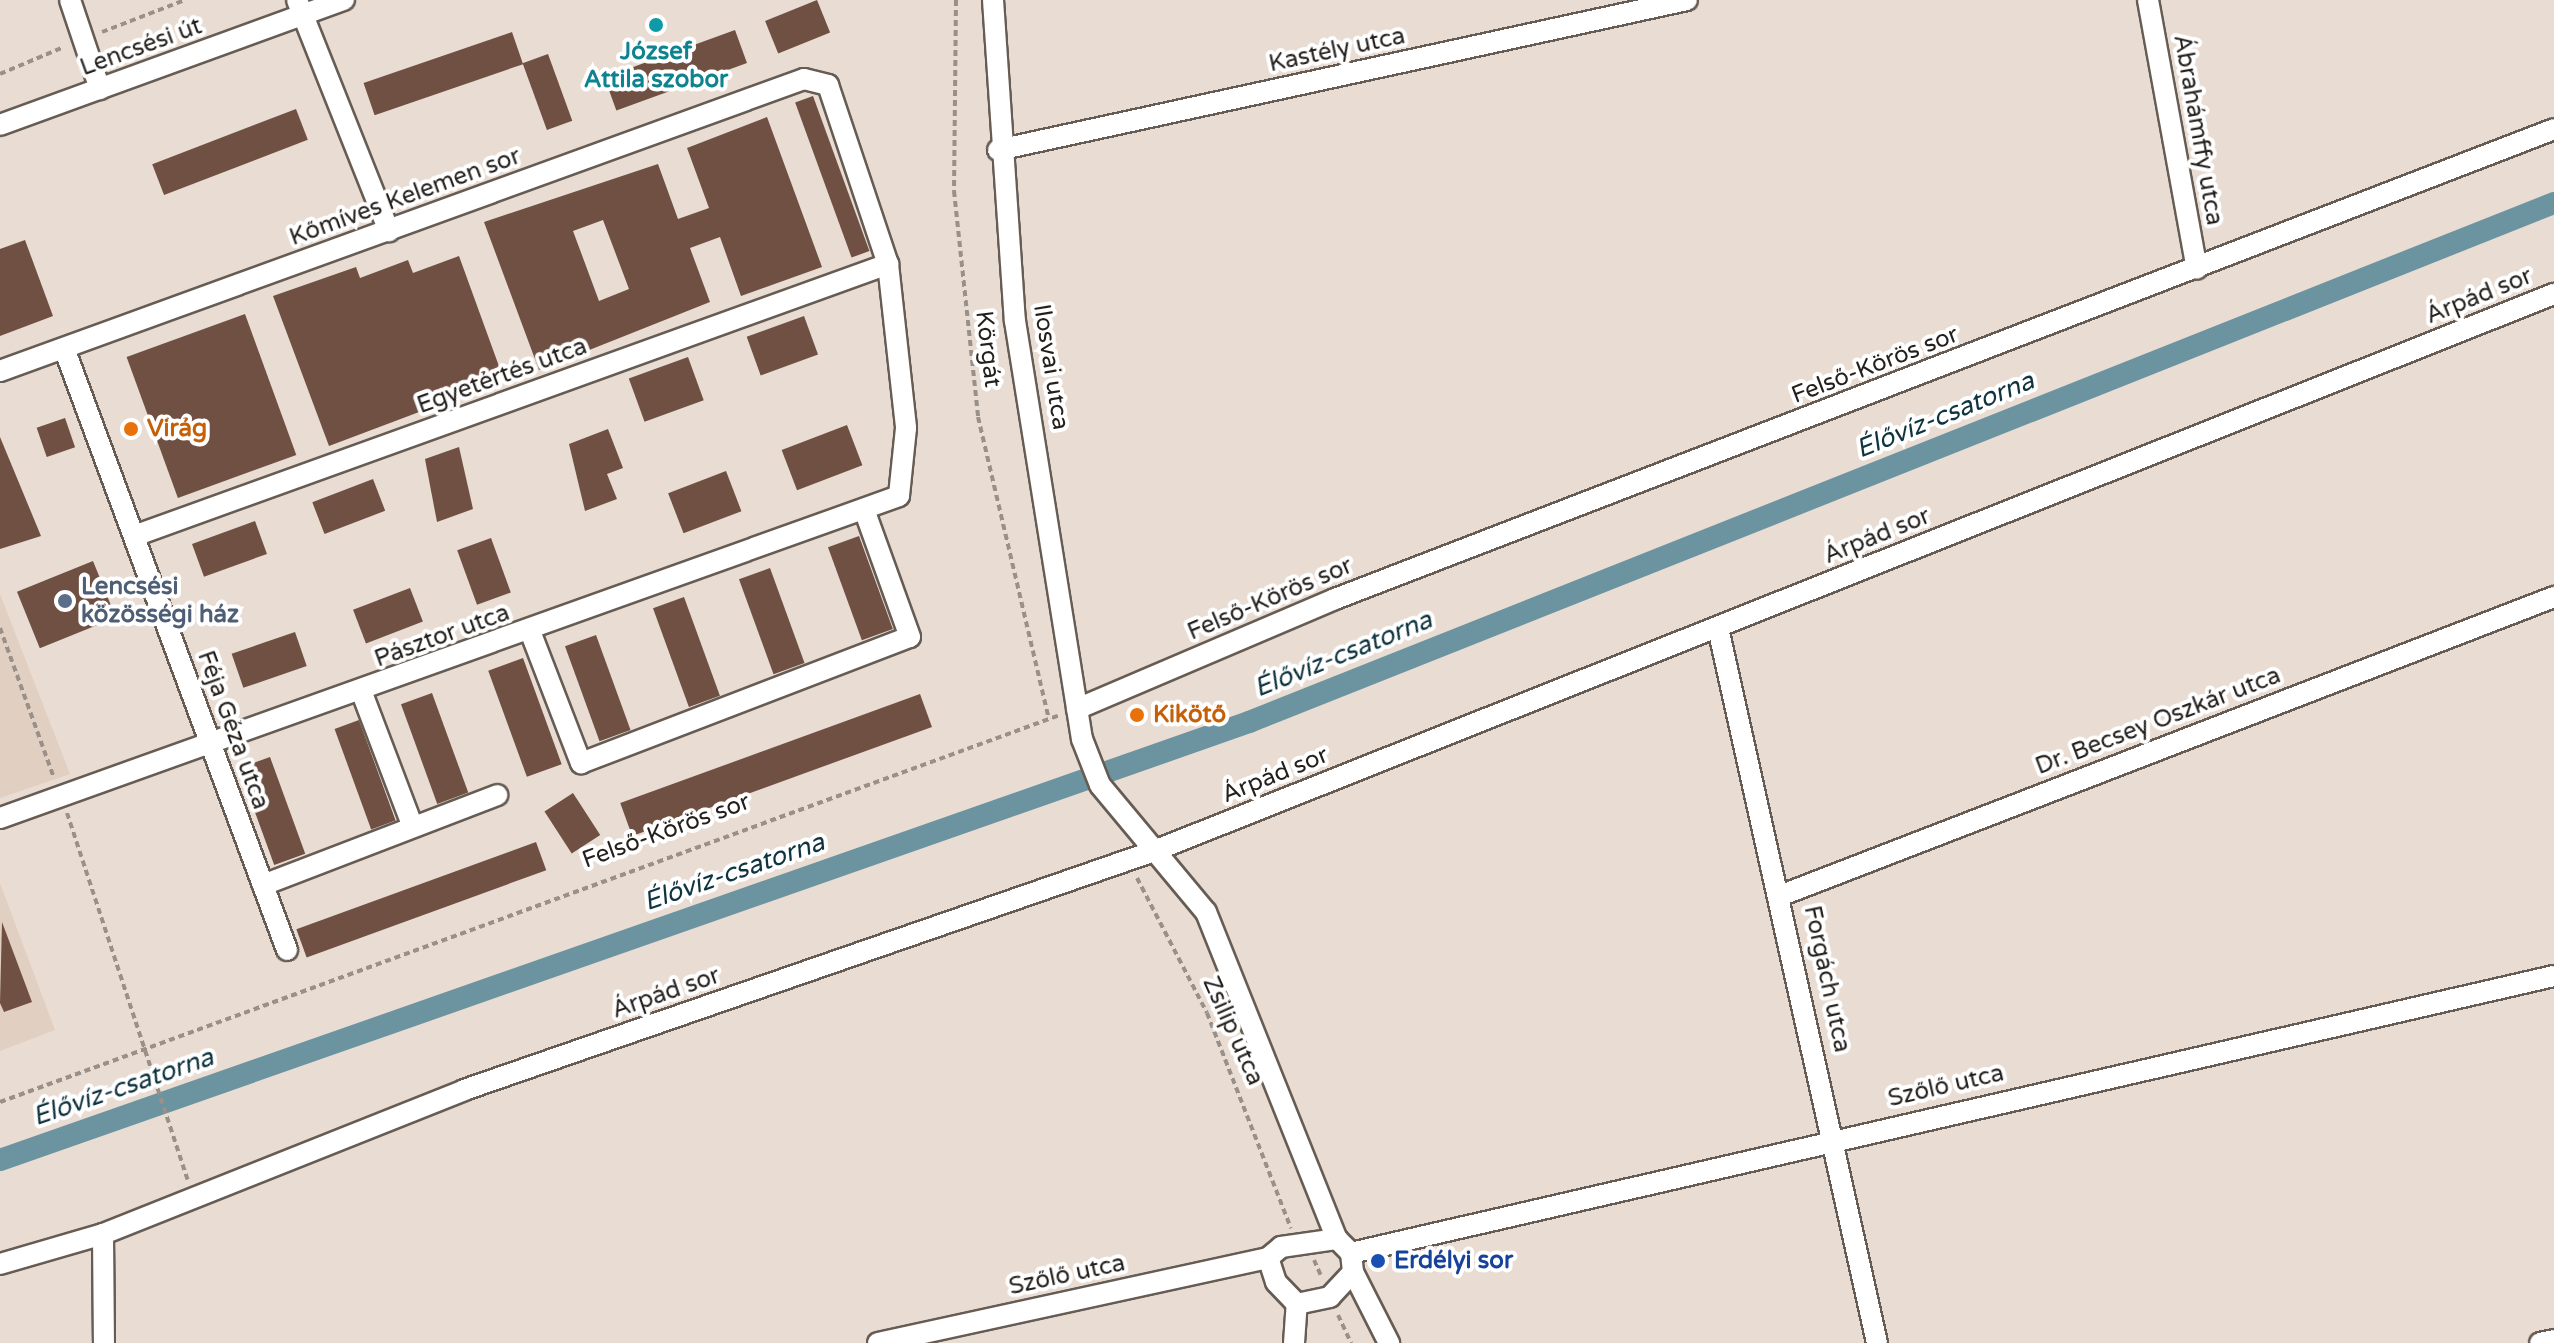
<!DOCTYPE html>
<meta charset="utf-8">
<style>
body{margin:0}
#map{position:relative;width:2554px;height:1343px;overflow:hidden;background:#e8dcd3;font-family:"Varela Round",sans-serif}
div>[style]{position:absolute}
.built>*{inset:0;background:#e1cfc2}
.canal>*{height:22px;margin:-11px;padding:0 11px;transform-origin:11px;border-radius:11px;background:#6c93a0}
.building>*{inset:0;background:#6f5043;transform-origin:0 0}
.path>*{height:4px;margin-top:-2px;transform-origin:0;background:repeating-linear-gradient(90deg,#999089 0 6px,transparent 0 10px)}
.roads{filter:drop-shadow(2px 0 #665c53) drop-shadow(-2px 0 #665c53) drop-shadow(0 2px #665c53) drop-shadow(0 -2px #665c53)}
.minor>*{height:20px;margin:-10px;padding:0 10px;transform-origin:10px;border-radius:10px;background:#fff}
.dots>*{width:22px;height:22px;translate:-50% -50%;box-sizing:border-box;border:4px solid #fff;border-radius:50%}
span{translate:-50% -50%;white-space:nowrap;text-align:center;line-height:1.15;-webkit-text-stroke:8px #fff;paint-order:stroke}
.street-label{font-size:24px;color:#231f1c}
.culture-label{font-size:24px;color:#0d838f;font-weight:700}
.food-label{font-size:24px;color:#c56008;font-weight:700}
.left{translate:0 -50%;text-align:left}
.service-label{font-size:24px;color:#4e5e75;font-weight:700}
.transit-label{font-size:24px;color:#164399;font-weight:700}
.water-label{font-size:26px;color:#0f343f;font-style:italic}
</style>
<div id="map">
<div class="built">
<i style="clip-path:polygon(0 594px,70px 774px,0 798px)"></i>
<i style="clip-path:polygon(0 883px,55px 1030px,0 1051px)"></i>
</div>
<div class="canal">
<i style="left:0;top:1160px;width:1324px;rotate:-19.32deg"></i>
<i style="left:1249px;top:722px;width:1404px;rotate:-21.69deg"></i>
</div>
<div class="building">
<i style="left:817px;top:0;width:35px;height:56px;rotate:68deg"></i>
<i style="left:735px;top:30px;width:35px;height:139px;rotate:70deg"></i>
<i style="left:512px;top:32px;width:34px;height:157px;rotate:71deg"></i>
<i style="left:548px;top:54px;width:71px;height:27px;rotate:70deg"></i>
<i style="left:813px;top:96px;width:165px;height:19px;rotate:70deg"></i>
<i style="left:296px;top:109px;width:33px;height:154px;rotate:69deg"></i>
<i style="clip-path:polygon(evenodd,767px 117px,822px 267px,741px 296px,720px 237px,690px 248px,710px 302px,539px 370px,484px 222px,658px 164px,678px 219px,709px 208px,687px 148px,767px 117px,603px 220px,629px 289px,599px 301px,573px 231px,603px 220px)"></i>
<i style="clip-path:polygon(25px 240px,53px 316px,0 336px,0 249px)"></i>
<i style="clip-path:polygon(459px 256px,504px 380px,329px 446px,273px 296px,356px 267px,360px 278px,408px 260px,413px 273px)"></i>
<i style="left:245px;top:314px;width:150px;height:126px;rotate:70deg"></i>
<i style="left:804px;top:316px;width:41px;height:61px;rotate:70deg"></i>
<i style="left:688px;top:357px;width:46px;height:63px;rotate:70deg"></i>
<i style="left:65px;top:418px;width:31px;height:30px;rotate:71deg"></i>
<i style="left:847px;top:425px;width:43px;height:70px;rotate:69deg"></i>
<i style="clip-path:polygon(608px 429px,623px 468px,607px 474px,617px 499px,585px 511px,569px 444px)"></i>
<i style="clip-path:polygon(0 437px,41px 536px,0 549px)"></i>
<i style="clip-path:polygon(459px 447px,473px 509px,437px 522px,425px 459px)"></i>
<i style="left:726px;top:471px;width:43px;height:62px;rotate:69deg"></i>
<i style="left:373px;top:479px;width:34px;height:65px;rotate:69deg"></i>
<i style="left:255px;top:521px;width:35px;height:67px;rotate:70deg"></i>
<i style="left:859px;top:536px;width:99px;height:33px;rotate:70deg"></i>
<i style="left:491px;top:538px;width:58px;height:36px;rotate:70deg"></i>
<i style="left:93px;top:561px;width:61px;height:82px;rotate:68deg"></i>
<i style="left:770px;top:568px;width:101px;height:33px;rotate:70deg"></i>
<i style="left:410px;top:588px;width:36px;height:61px;rotate:69deg"></i>
<i style="left:684px;top:597px;width:105px;height:33px;rotate:70deg"></i>
<i style="left:295px;top:632px;width:36px;height:67px;rotate:71deg"></i>
<i style="left:596px;top:635px;width:101px;height:33px;rotate:70deg"></i>
<i style="left:523px;top:658px;width:113px;height:37px;rotate:70deg"></i>
<i style="left:432px;top:693px;width:106px;height:33px;rotate:70deg"></i>
<i style="left:920px;top:694px;width:35px;height:319px;rotate:70deg"></i>
<i style="left:359px;top:720px;width:107px;height:26px;rotate:70deg"></i>
<i style="left:270px;top:757px;width:103px;height:33px;rotate:70deg"></i>
<i style="left:573px;top:793px;width:50px;height:34px;rotate:57deg"></i>
<i style="left:536px;top:842px;width:30px;height:255px;rotate:70deg"></i>
<i style="clip-path:polygon(2px 922px,32px 1002px,4px 1012px,0 1003px)"></i>
</div>
<div class="path">
<i style="left:956px;top:0;width:191px;rotate:90.6deg"></i>
<i style="left:954px;top:191px;width:227px;rotate:83.9deg"></i>
<i style="left:978px;top:417px;width:310px;rotate:76.8deg"></i>
<i style="left:102px;top:32px;width:89px;rotate:-21.1deg"></i>
<i style="left:0;top:74px;width:69px;rotate:-22.9deg"></i>
<i style="left:0;top:628px;width:159px;rotate:70.2deg"></i>
<i style="left:67px;top:813px;width:386px;rotate:71.8deg"></i>
<i style="left:1137px;top:878px;width:152px;rotate:62.6deg"></i>
<i style="left:1207px;top:1013px;width:231px;rotate:68.7deg"></i>
<i style="left:0;top:1102px;width:1128px;rotate:-20.06deg"></i>
<i style="left:1314px;top:1260px;width:20px;rotate:66deg"></i>
<i style="left:1338px;top:1315px;width:31px;rotate:65deg"></i>
</div>
<div class="roads">
<div class="minor">
<i style="left:70px;top:0;width:94px;rotate:71.4deg"></i>
<i style="left:297px;top:0;width:249px;rotate:68.3deg"></i>
<i style="left:993px;top:0;width:322px;rotate:86.1deg"></i>
<i style="left:1015px;top:321px;width:423px;rotate:80.9deg"></i>
<i style="left:1082px;top:739px;width:49px;rotate:68.6deg"></i>
<i style="left:1100px;top:785px;width:165px;rotate:50.2deg"></i>
<i style="left:1206px;top:912px;width:352px;rotate:68.2deg"></i>
<i style="left:2148px;top:0;width:273px;rotate:79.7deg"></i>
<i style="left:0;top:125px;width:366px;rotate:-20deg"></i>
<i style="left:998px;top:150px;width:705px;rotate:-12.28deg"></i>
<i style="left:64px;top:348px;width:642px;rotate:69.67deg"></i>
<i style="left:0;top:371px;width:855px;rotate:-19.96deg"></i>
<i style="left:804px;top:79px;width:25px;rotate:14deg"></i>
<i style="left:828px;top:85px;width:189px;rotate:71.5deg"></i>
<i style="left:888px;top:264px;width:165px;rotate:83.7deg"></i>
<i style="left:906px;top:428px;width:68px;rotate:95.9deg"></i>
<i style="left:899px;top:496px;width:955px;rotate:160.29deg"></i>
<i style="left:134px;top:536px;width:802px;rotate:-19.84deg"></i>
<i style="left:1718px;top:628px;width:732px;rotate:77.46deg"></i>
<i style="left:530px;top:631px;width:142px;rotate:68.9deg"></i>
<i style="left:581px;top:763px;width:352px;rotate:-21deg"></i>
<i style="left:910px;top:637px;width:136px;rotate:-109.8deg"></i>
<i style="left:362px;top:693px;width:143px;rotate:69.2deg"></i>
<i style="left:1077px;top:709px;width:280px;rotate:-23.1deg"></i>
<i style="left:1335px;top:599px;width:1306px;rotate:-21.08deg"></i>
<i style="left:263px;top:885px;width:251px;rotate:-21deg"></i>
<i style="left:1782px;top:895px;width:828px;rotate:-21.11deg"></i>
<i style="left:103px;top:1234px;width:109px;rotate:89.5deg"></i>
<i style="left:1351px;top:1253px;width:1234px;rotate:-12.97deg"></i>
<i style="left:0;top:1264px;width:107px;rotate:-16.2deg"></i>
<i style="left:103px;top:1234px;width:389px;rotate:-21.7deg"></i>
<i style="left:464px;top:1090px;width:730px;rotate:-19.1deg"></i>
<i style="left:1154px;top:851px;width:1507px;rotate:-21.7deg"></i>
<i style="left:1353px;top:1272px;width:80px;rotate:63.1deg"></i>
<i style="left:878px;top:1343px;width:399px;rotate:-12.3deg"></i>
<i style="left:1268px;top:1258px;width:17px;rotate:-40deg"></i>
<i style="left:1281px;top:1247px;width:57px;rotate:-8.1deg"></i>
<i style="left:1337px;top:1239px;width:20px;rotate:45deg"></i>
<i style="left:1351px;top:1253px;width:19px;rotate:84deg"></i>
<i style="left:1353px;top:1272px;width:34px;rotate:133deg"></i>
<i style="left:1330px;top:1297px;width:34px;rotate:168deg"></i>
<i style="left:1297px;top:1304px;width:30px;rotate:-134deg"></i>
<i style="left:1276px;top:1282px;width:25px;rotate:-108deg"></i>
<i style="left:1294px;top:1343px;width:39px;rotate:-86deg"></i>
<i style="left:2540px;top:1343px;width:14px;rotate:-12deg"></i>
</div>
</div>
<div class="dots">
<i style="left:656px;top:25px;background:#0f9aa8"></i>
<i style="left:131px;top:429px;background:#e8710a"></i>
<i style="left:65px;top:601px;background:#5c6f8a"></i>
<i style="left:1137px;top:715px;background:#e8710a"></i>
<i style="left:1378px;top:1261px;background:#1a4fb4"></i>
</div>
<div class="street-label">
<span style="left:141px;top:47px;rotate:-20deg">Lencsési út</span>
<span style="left:1337px;top:50px;rotate:-12deg">Kastély utca</span>
<span style="left:2198px;top:130px;rotate:80deg">Ábrahámffy utca</span>
<span style="left:405px;top:197px;rotate:-20deg">Kőmíves Kelemen sor</span>
<span style="left:2479px;top:296px;rotate:-22deg">Árpád sor</span>
<span style="left:988px;top:349px;rotate:83deg">Körgát</span>
<span style="left:1875px;top:365px;rotate:-21deg">Felső-Körös sor</span>
<span style="left:1051px;top:367px;rotate:81deg">Ilosvai utca</span>
<span style="left:502px;top:376px;rotate:-20deg">Egyetértés utca</span>
<span style="left:1877px;top:536px;rotate:-22deg">Árpád sor</span>
<span style="left:1270px;top:599px;rotate:-23deg">Felső-Körös sor</span>
<span style="left:442px;top:636px;rotate:-20deg">Pásztor utca</span>
<span style="left:2158px;top:721px;rotate:-21deg">Dr. Becsey Oszkár utca</span>
<span style="left:233px;top:730px;rotate:70deg">Féja Géza utca</span>
<span style="left:1275px;top:775px;rotate:-22deg">Árpád sor</span>
<span style="left:666px;top:831px;rotate:-20deg">Felső-Körös sor</span>
<span style="left:1827px;top:979px;rotate:78deg">Forgách utca</span>
<span style="left:666px;top:993px;rotate:-19deg">Árpád sor</span>
<span style="left:1233px;top:1031px;rotate:66deg">Zsilip utca</span>
<span style="left:1946px;top:1086px;rotate:-13deg">Szőlő utca</span>
<span style="left:1067px;top:1275px;rotate:-12deg">Szőlő utca</span>
</div>
<div class="culture-label">
<span style="left:656px;top:66px">József<br>Attila szobor</span>
</div>
<div class="food-label">
<span class="left" style="left:147px;top:429px">Virág</span>
<span class="left" style="left:1153px;top:715px">Kikötő</span>
</div>
<div class="service-label">
<span class="left" style="left:81px;top:601px">Lencsési<br>közösségi ház</span>
</div>
<div class="transit-label">
<span class="left" style="left:1394px;top:1261px">Erdélyi sor</span>
</div>
<div class="water-label">
<span style="left:1945px;top:415px;rotate:-22deg">Élővíz-csatorna</span>
<span style="left:1343px;top:654px;rotate:-22deg">Élővíz-csatorna</span>
<span style="left:734px;top:872px;rotate:-19deg">Élővíz-csatorna</span>
<span style="left:123px;top:1087px;rotate:-19deg">Élővíz-csatorna</span>
</div>
</div>
